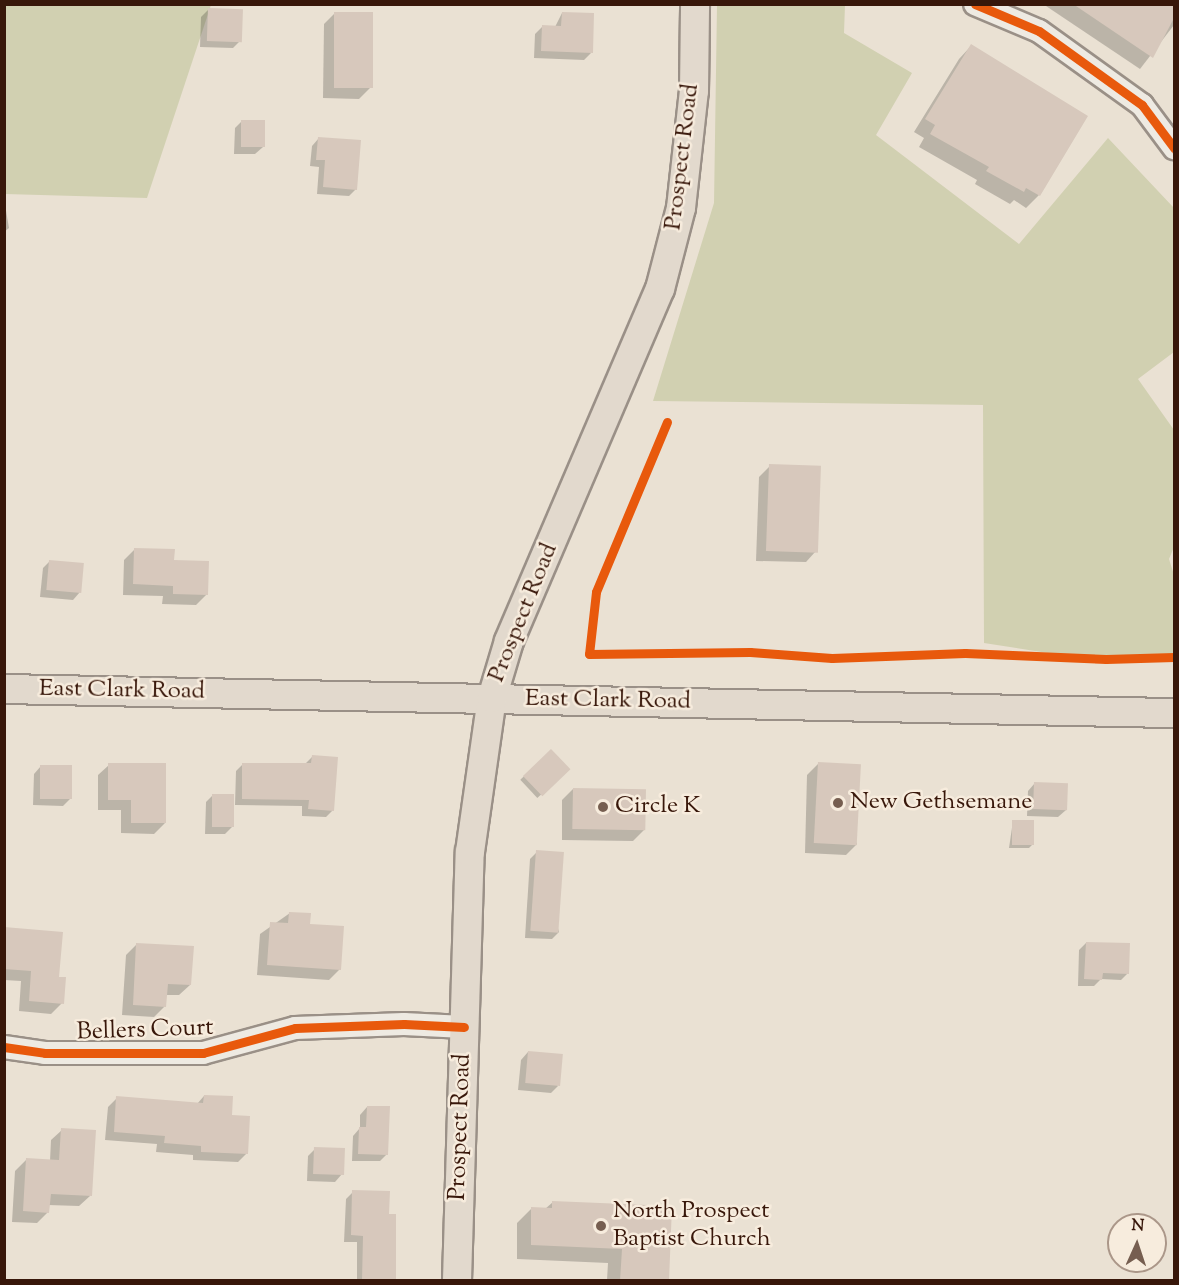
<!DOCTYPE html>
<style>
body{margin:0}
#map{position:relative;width:1179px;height:1285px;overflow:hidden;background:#eae1d3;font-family:"Sorts Mill Goudy",serif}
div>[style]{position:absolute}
.green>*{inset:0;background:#d1d0b1}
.shadow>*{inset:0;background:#0003;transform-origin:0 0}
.building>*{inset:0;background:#d7c8bc;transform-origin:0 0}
.roads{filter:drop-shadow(2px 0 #9a9087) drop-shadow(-2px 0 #9a9087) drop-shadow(0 2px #9a9087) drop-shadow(0 -2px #9a9087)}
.minor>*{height:22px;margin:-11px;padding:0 11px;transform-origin:11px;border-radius:11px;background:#eeeae2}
.major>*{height:28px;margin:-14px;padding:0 14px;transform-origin:14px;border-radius:14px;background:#e2d9cd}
.cycleway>*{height:9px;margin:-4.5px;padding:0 4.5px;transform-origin:4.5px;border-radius:4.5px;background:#e8590c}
.dots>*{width:16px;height:16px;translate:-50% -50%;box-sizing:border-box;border:3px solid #f7ecdd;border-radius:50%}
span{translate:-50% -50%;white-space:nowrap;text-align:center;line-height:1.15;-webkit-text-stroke:5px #f7ecdd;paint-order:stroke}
.street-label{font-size:24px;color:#38170a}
.poi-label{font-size:24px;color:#38170a}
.left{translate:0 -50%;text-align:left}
.frame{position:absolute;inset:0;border:6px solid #38170a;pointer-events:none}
.north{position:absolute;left:1107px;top:1213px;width:60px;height:60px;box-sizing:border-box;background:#f7ecdd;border:2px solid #ab9789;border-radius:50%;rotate:3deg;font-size:16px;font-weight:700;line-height:24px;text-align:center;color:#38170a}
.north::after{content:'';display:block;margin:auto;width:21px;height:27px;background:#765e50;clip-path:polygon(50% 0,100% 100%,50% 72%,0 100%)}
</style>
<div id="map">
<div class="green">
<i style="clip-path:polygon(5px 5px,211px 5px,147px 198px,5px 194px)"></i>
<i style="clip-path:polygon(717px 5px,845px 5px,844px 33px,912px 73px,876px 135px,1019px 244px,1108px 138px,1174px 208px,1174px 352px,1138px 379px,1174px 430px,1174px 547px,1169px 559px,1174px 575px,1174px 662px,1073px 657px,984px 643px,983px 405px,653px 401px,714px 203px)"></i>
</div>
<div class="shadow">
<i style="clip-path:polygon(1043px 4px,1174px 4px,1174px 25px,1140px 69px)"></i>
<i style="clip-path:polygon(208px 10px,240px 41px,233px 48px,200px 47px,201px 17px)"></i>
<i style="clip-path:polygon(335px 13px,370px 88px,359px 99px,323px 98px,324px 24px)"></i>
<i style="clip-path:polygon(562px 13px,591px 53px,584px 60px,534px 58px,535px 34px,542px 27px,555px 27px)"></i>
<i style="clip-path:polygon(971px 46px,1039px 195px,1026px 208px,1014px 200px,1010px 204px,975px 184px,977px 180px,919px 147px,924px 138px,914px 132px,959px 59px)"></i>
<i style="clip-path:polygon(242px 121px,263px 147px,255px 154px,234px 154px,235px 128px)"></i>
<i style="clip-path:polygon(319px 138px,356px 189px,349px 196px,317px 194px,319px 167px,310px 166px,312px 146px)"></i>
<i style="clip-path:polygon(4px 199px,9px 228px,4px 232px)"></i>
<i style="clip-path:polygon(770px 466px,816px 551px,806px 562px,756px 561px,759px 477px)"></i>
<i style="clip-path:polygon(135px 549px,173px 561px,207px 594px,196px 605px,162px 604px,163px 596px,123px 595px,124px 560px)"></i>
<i style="clip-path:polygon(50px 561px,80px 592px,73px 600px,40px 597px,43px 568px)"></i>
<i style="left:551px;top:751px;width:25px;height:42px;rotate:47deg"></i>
<i style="clip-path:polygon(312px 757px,333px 810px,326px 817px,302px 816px,302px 806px,235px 805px,236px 771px,243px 764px,305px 764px)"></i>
<i style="clip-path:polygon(818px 764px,857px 844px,846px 855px,805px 853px,807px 775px)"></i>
<i style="clip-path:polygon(109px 765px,165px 823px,154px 834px,121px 833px,121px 810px,98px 810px,98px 775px)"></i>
<i style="clip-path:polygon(41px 766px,70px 799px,63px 806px,33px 805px,34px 774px)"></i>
<i style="clip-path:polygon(1035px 783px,1066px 810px,1058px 817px,1027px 816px,1028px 791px)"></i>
<i style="clip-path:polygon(573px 789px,644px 830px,633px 841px,562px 840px,562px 800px)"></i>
<i style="clip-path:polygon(213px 795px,232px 827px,225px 834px,205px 834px,206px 802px)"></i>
<i style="clip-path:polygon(1013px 821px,1032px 845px,1029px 848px,1009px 848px)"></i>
<i style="clip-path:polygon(537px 852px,559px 932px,552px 939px,525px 938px,530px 859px)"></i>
<i style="clip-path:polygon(290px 913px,340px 969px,329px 980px,257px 975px,260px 934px)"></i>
<i style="clip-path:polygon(4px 930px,57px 979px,62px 1003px,51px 1014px,19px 1011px,21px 981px,4px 980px)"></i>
<i style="clip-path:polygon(1086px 943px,1128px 973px,1121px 980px,1101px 979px,1094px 986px,1078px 986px,1079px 950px)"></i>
<i style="clip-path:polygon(137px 944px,190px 985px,179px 995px,165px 995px,165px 1006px,154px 1017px,122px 1015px,126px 955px)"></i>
<i style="clip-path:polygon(528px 1052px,558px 1086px,551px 1093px,518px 1090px,521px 1060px)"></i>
<i style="clip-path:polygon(204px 1096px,231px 1117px,247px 1153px,238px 1162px,193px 1160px,193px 1155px,156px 1152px,157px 1144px,105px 1140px,108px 1107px,117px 1098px,197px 1104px)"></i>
<i style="clip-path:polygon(367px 1107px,387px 1154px,380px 1161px,352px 1161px,353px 1136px,360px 1128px,360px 1115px)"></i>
<i style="clip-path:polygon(62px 1130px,90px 1196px,79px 1206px,48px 1205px,48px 1212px,37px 1223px,12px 1222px,15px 1171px,26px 1160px,50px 1161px,51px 1140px)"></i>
<i style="clip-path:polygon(315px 1149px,342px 1174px,335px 1182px,307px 1181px,308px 1156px)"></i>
<i style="clip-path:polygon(353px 1192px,387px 1215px,394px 1280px,357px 1280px,357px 1242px,344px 1242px,346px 1199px)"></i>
<i style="clip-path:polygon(553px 1202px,671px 1207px,668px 1280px,607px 1280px,608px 1263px,517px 1259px,517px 1223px,532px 1208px,545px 1209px)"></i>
</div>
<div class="building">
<i style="clip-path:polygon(1073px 4px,1174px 4px,1174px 18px,1153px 58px)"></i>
<i style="left:208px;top:8px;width:35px;height:33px;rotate:2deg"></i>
<i style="left:334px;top:12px;width:39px;height:76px"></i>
<i style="clip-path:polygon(562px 12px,594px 13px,593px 53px,541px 51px,542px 25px,561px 26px)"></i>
<i style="clip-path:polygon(971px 44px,1088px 116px,1040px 196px,1026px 188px,1024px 192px,986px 171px,989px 167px,930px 134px,935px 125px,925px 119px)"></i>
<i style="left:241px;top:120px;width:24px;height:27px"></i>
<i style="clip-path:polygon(318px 137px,361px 140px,357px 190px,323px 187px,325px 160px,316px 160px)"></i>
<i style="left:769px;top:464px;width:52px;height:87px;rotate:2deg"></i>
<i style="clip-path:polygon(134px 548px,175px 549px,174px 560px,209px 561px,208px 595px,173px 594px,173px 586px,133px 584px)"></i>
<i style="left:49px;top:560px;width:35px;height:30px;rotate:5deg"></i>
<i style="left:551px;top:749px;width:28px;height:39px;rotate:46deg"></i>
<i style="clip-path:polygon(312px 755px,338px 757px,334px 811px,308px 809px,309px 800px,242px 799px,242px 763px,311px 763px)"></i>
<i style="left:818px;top:762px;width:43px;height:81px;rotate:3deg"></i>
<i style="clip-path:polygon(108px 763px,166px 763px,166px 823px,131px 823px,131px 800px,108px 800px)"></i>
<i style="left:40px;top:765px;width:32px;height:34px"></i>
<i style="left:1034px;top:782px;width:34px;height:27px;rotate:2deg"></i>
<i style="left:573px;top:788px;width:73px;height:41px;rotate:1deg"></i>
<i style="left:212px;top:794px;width:22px;height:33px"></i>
<i style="left:1012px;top:820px;width:22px;height:25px"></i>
<i style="left:536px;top:850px;width:28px;height:81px;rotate:4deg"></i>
<i style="clip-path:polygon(289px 912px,311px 913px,310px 924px,344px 926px,341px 970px,267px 965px,270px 922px,288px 923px)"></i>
<i style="clip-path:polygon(4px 927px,63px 932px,59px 977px,66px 977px,64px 1004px,29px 1001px,31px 971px,4px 969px)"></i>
<i style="clip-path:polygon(1086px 942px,1130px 943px,1129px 974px,1103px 973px,1102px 980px,1084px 979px)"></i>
<i style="clip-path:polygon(136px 943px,194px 946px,191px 985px,168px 984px,166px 1007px,133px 1005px)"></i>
<i style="left:528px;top:1051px;width:35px;height:32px;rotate:5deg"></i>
<i style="clip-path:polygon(204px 1095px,233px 1096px,232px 1115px,250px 1116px,248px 1154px,201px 1152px,201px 1146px,164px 1143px,165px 1136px,114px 1132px,116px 1096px,203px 1103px)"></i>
<i style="clip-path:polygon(367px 1106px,390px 1106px,388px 1155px,358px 1154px,359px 1127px,366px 1127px)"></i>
<i style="clip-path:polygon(61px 1128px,96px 1130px,92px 1196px,51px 1194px,49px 1213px,23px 1211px,26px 1158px,59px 1160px)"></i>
<i style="left:314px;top:1147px;width:31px;height:27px;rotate:2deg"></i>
<i style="clip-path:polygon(352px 1190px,390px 1191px,389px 1214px,396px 1214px,396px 1281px,362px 1281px,363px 1236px,351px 1235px)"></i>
<i style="clip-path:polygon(552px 1201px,672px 1206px,669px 1281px,620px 1281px,622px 1249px,531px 1245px,531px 1207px,552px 1208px)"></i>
</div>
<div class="roads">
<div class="minor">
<i style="left:975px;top:4px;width:69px;rotate:22.9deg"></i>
<i style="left:1039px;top:31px;width:127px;rotate:35.7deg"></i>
<i style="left:1142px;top:105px;width:54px;rotate:53.3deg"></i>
<i style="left:4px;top:1047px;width:41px;rotate:8.3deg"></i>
<i style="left:45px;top:1053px;width:158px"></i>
<i style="left:203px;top:1053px;width:95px;rotate:-15.2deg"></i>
<i style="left:295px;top:1028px;width:109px;rotate:-2.1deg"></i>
<i style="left:404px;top:1024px;width:60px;rotate:2.9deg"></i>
</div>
<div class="major">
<i style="left:4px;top:689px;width:1170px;rotate:1.18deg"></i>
<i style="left:457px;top:1280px;width:428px;rotate:-88.3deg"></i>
<i style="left:470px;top:852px;width:156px;rotate:-81.9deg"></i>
<i style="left:492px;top:698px;width:59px;rotate:-73.4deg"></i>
<i style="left:509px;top:641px;width:383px;rotate:-66.8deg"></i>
<i style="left:660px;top:289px;width:84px;rotate:-75.5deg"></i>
<i style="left:681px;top:208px;width:118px;rotate:-83.7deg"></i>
<i style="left:694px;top:91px;width:87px;rotate:-89.3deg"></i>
</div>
</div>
<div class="cycleway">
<i style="left:975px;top:4px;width:69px;rotate:22.9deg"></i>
<i style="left:1039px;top:31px;width:127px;rotate:35.7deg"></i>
<i style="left:1142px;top:105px;width:54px;rotate:53.3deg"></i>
<i style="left:667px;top:422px;width:184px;rotate:112.7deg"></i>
<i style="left:596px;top:592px;width:62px;rotate:96.4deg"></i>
<i style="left:589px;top:654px;width:161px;rotate:-0.7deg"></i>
<i style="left:750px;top:652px;width:82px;rotate:4.2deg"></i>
<i style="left:832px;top:658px;width:133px;rotate:-2.2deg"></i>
<i style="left:965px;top:653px;width:141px;rotate:2.4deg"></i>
<i style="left:1106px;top:659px;width:68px;rotate:-1.7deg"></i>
<i style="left:4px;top:1047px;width:41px;rotate:8.3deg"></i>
<i style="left:45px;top:1053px;width:158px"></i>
<i style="left:203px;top:1053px;width:95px;rotate:-15.2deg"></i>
<i style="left:295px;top:1028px;width:109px;rotate:-2.1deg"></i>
<i style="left:404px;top:1024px;width:60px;rotate:2.9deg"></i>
</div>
<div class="dots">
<i style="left:838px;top:803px;background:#765e50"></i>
<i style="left:603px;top:807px;background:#765e50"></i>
<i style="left:601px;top:1226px;background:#765e50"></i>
</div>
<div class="street-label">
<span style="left:683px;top:157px;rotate:-83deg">Prospect Road</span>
<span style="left:524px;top:613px;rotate:-68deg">Prospect Road</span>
<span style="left:122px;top:691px;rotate:1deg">East Clark Road</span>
<span style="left:608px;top:701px;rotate:1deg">East Clark Road</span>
<span style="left:145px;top:1031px;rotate:-2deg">Bellers Court</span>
<span style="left:461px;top:1127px;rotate:-88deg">Prospect Road</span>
</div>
<div class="poi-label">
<span class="left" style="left:850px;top:803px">New Gethsemane</span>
<span class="left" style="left:615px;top:807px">Circle K</span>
<span class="left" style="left:613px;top:1226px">North Prospect<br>Baptist Church</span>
</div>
<div class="frame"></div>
<div class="north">N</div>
</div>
